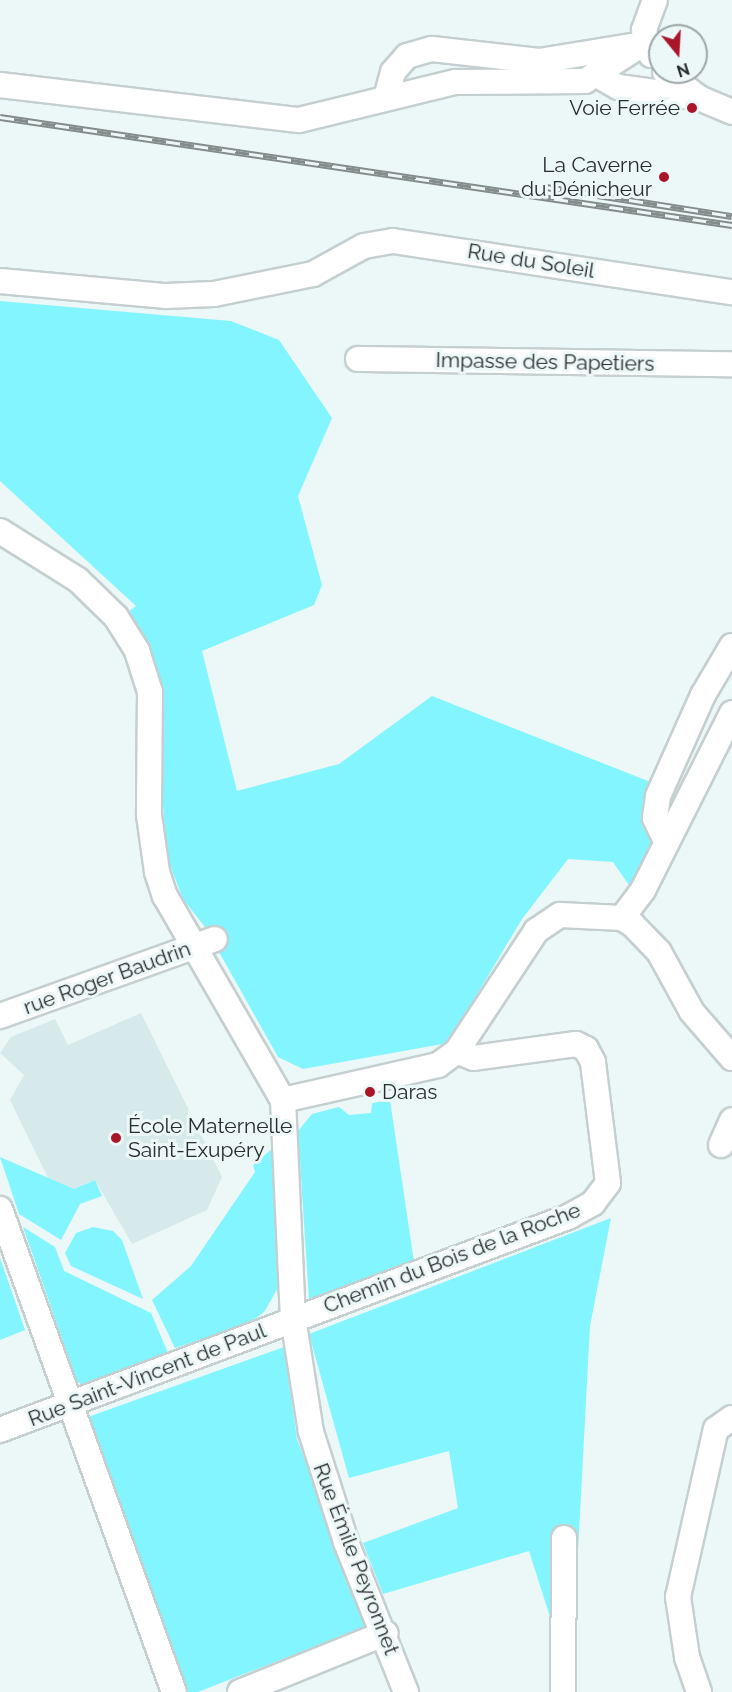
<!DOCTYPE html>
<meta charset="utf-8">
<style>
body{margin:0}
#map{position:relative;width:732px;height:1692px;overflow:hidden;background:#ecf7f7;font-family:Raleway,sans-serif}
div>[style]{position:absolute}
.built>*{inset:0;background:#d7eaeb}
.green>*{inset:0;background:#83f5fe}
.roads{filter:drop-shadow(2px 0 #c5cfd0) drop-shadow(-2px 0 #c5cfd0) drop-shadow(0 2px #c5cfd0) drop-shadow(0 -2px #c5cfd0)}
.minor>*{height:24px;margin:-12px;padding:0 12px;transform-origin:12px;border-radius:12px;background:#fff}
.rail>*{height:7px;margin-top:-3.5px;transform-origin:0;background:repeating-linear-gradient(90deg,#ecf7f7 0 14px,#848b8b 0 28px);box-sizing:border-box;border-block:2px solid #848b8b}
.dots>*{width:16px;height:16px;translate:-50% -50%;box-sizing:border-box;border:3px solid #ecf7f7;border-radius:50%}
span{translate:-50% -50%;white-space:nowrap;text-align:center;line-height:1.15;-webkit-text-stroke:6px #ecf7f7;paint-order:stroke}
.poi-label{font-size:21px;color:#282c2c}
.right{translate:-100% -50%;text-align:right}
.left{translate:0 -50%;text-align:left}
.street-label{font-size:21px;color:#282c2c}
.north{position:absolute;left:648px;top:24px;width:60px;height:60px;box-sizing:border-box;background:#ecf7f7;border:2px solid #9ea6a6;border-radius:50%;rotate:162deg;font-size:16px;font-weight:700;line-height:24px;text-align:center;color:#282c2c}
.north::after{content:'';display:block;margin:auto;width:21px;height:27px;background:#ab152a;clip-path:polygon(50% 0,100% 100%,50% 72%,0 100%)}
</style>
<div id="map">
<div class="built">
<i style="clip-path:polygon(141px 1013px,222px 1177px,207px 1210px,132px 1244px,95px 1180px,74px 1189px,48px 1178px,10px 1100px,24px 1075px,0 1053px,11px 1037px,55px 1019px,68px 1045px)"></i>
</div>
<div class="green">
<i style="clip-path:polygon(0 301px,231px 321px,279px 340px,332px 418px,298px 496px,322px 585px,314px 605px,202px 651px,237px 791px,339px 764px,432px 696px,653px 783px,649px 817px,654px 846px,631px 888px,613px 862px,568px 859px,522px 919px,448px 1043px,303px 1069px,278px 1057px,205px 927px,183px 899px,166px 855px,157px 701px,124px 615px,136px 606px,0 481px)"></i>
<i style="clip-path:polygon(390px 1100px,414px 1262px,309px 1299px,298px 1131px,312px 1114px,339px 1107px,349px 1115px,371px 1113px,372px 1103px)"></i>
<i style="clip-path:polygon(273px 1148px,278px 1288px,264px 1312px,248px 1324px,175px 1348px,152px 1300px,191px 1266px,255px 1172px,253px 1165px)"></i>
<i style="clip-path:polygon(0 1157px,74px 1189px,95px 1180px,102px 1196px,80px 1204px,61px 1240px,19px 1214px)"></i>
<i style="clip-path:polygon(611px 1218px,590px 1326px,571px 1683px,529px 1551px,383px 1594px,363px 1543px,458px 1508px,449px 1451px,349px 1478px,309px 1334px)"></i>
<i style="clip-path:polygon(23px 1227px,55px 1247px,64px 1271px,151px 1313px,168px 1353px,82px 1385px,77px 1381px)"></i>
<i style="clip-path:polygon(93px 1227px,113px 1231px,122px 1240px,143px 1299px,71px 1266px,65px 1253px,76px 1233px)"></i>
<i style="clip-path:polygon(0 1258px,25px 1330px,0 1340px)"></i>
<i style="clip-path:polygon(284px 1347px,297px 1439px,367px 1626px,198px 1692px,184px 1692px,88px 1417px)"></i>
</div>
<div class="roads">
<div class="minor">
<i style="left:651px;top:55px;width:26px;rotate:-106deg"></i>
<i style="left:644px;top:30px;width:32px;rotate:-70deg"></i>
<i style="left:665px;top:72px;width:43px;rotate:37.4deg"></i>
<i style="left:699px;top:98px;width:36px;rotate:23deg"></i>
<i style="left:599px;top:76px;width:22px;rotate:30deg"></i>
<i style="left:618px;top:87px;width:82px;rotate:7.7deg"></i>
<i style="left:0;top:85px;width:301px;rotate:6.7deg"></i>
<i style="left:299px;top:120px;width:161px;rotate:-13.7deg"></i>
<i style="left:455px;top:82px;width:130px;rotate:-0.4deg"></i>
<i style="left:585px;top:81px;width:70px;rotate:-32.8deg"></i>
<i style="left:386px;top:98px;width:27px;rotate:-75deg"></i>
<i style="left:393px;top:72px;width:21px;rotate:-49deg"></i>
<i style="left:407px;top:56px;width:26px;rotate:-16deg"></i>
<i style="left:432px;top:49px;width:108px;rotate:6.4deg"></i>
<i style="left:539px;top:61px;width:93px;rotate:-9.3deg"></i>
<i style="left:0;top:281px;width:167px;rotate:5.2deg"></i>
<i style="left:166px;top:296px;width:48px;rotate:-2.4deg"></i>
<i style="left:214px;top:294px;width:101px;rotate:-11.4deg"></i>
<i style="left:313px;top:274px;width:58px;rotate:-28.8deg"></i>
<i style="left:364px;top:246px;width:29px;rotate:-10deg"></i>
<i style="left:393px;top:241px;width:343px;rotate:8.6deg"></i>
<i style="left:358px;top:359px;width:374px;rotate:0.8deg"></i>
<i style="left:0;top:531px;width:92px;rotate:32.1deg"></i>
<i style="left:78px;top:580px;width:53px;rotate:44.2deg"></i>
<i style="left:116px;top:617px;width:40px;rotate:58deg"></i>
<i style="left:137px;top:651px;width:43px;rotate:72.4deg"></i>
<i style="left:150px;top:692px;width:123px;rotate:90.5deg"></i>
<i style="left:149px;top:815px;width:58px;rotate:82deg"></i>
<i style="left:157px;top:872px;width:25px;rotate:72deg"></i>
<i style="left:165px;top:896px;width:236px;rotate:60deg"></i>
<i style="left:283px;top:1100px;width:218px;rotate:87.4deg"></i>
<i style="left:293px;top:1318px;width:115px;rotate:81deg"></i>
<i style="left:311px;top:1432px;width:115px;rotate:72.3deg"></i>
<i style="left:346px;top:1542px;width:162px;rotate:68.2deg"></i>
<i style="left:666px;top:841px;width:25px;rotate:-116deg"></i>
<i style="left:655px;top:818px;width:22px;rotate:-82deg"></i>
<i style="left:658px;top:796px;width:111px;rotate:-66deg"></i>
<i style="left:703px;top:695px;width:57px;rotate:-59.4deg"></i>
<i style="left:622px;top:918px;width:35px;rotate:-53deg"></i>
<i style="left:643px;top:890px;width:198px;rotate:-63.3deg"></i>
<i style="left:0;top:1016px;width:228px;rotate:-19.7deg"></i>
<i style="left:283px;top:1100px;width:159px;rotate:-12.7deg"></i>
<i style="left:438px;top:1065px;width:24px;rotate:-36deg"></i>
<i style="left:457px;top:1051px;width:144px;rotate:-56.6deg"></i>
<i style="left:536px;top:931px;width:29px;rotate:-34deg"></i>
<i style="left:560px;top:915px;width:62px;rotate:2.8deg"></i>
<i style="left:622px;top:918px;width:13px;rotate:32deg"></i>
<i style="left:633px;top:925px;width:37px;rotate:46deg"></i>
<i style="left:659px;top:952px;width:68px;rotate:61.2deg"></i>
<i style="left:692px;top:1012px;width:61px;rotate:49deg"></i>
<i style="left:721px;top:1145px;width:27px;rotate:-66deg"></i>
<i style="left:0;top:1209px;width:513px;rotate:70.19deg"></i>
<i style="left:0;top:1430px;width:607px;rotate:-20.56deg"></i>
<i style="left:568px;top:1217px;width:29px;rotate:-29deg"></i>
<i style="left:593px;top:1203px;width:25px;rotate:-53deg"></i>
<i style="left:608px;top:1183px;width:122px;rotate:-97.1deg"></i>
<i style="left:593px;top:1062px;width:15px;rotate:-118deg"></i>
<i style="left:586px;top:1049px;width:11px;rotate:-153deg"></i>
<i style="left:576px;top:1044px;width:103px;rotate:172.2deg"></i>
<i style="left:474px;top:1058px;width:18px;rotate:-158deg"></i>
<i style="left:240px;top:1692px;width:157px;rotate:-22deg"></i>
<i style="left:563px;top:1692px;width:154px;rotate:-89.6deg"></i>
<i style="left:699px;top:1692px;width:37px;rotate:-109deg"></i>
<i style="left:687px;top:1657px;width:61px;rotate:-98.5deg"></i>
<i style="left:678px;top:1597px;width:172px;rotate:-77.3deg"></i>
<i style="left:716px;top:1429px;width:19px;rotate:-35deg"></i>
</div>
</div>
<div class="rail">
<i style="left:0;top:117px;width:740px;rotate:8.39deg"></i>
<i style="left:546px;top:187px;width:188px;rotate:8.9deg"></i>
</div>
<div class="dots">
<i style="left:692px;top:108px;background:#ab152a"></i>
<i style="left:664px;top:177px;background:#ab152a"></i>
<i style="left:370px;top:1092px;background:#ab152a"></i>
<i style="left:116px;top:1138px;background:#ab152a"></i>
</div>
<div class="poi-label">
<span class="right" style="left:680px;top:108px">Voie Ferrée</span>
<span class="right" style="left:652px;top:177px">La Caverne<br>du Dénicheur</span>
<span class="left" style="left:382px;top:1092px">Daras</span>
<span class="left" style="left:128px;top:1138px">École Maternelle<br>Saint-Exupéry</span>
</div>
<div class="street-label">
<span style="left:531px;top:261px;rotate:9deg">Rue du Soleil</span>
<span style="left:545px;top:362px;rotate:1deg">Impasse des Papetiers</span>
<span style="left:107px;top:978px;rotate:-20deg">rue Roger Baudrin</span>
<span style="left:452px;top:1258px;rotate:-21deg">Chemin du Bois de la Roche</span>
<span style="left:147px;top:1375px;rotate:-21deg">Rue Saint-Vincent de Paul</span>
<span style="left:356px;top:1559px;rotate:69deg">Rue Émile Peyronnet</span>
</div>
<div class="north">N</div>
</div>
